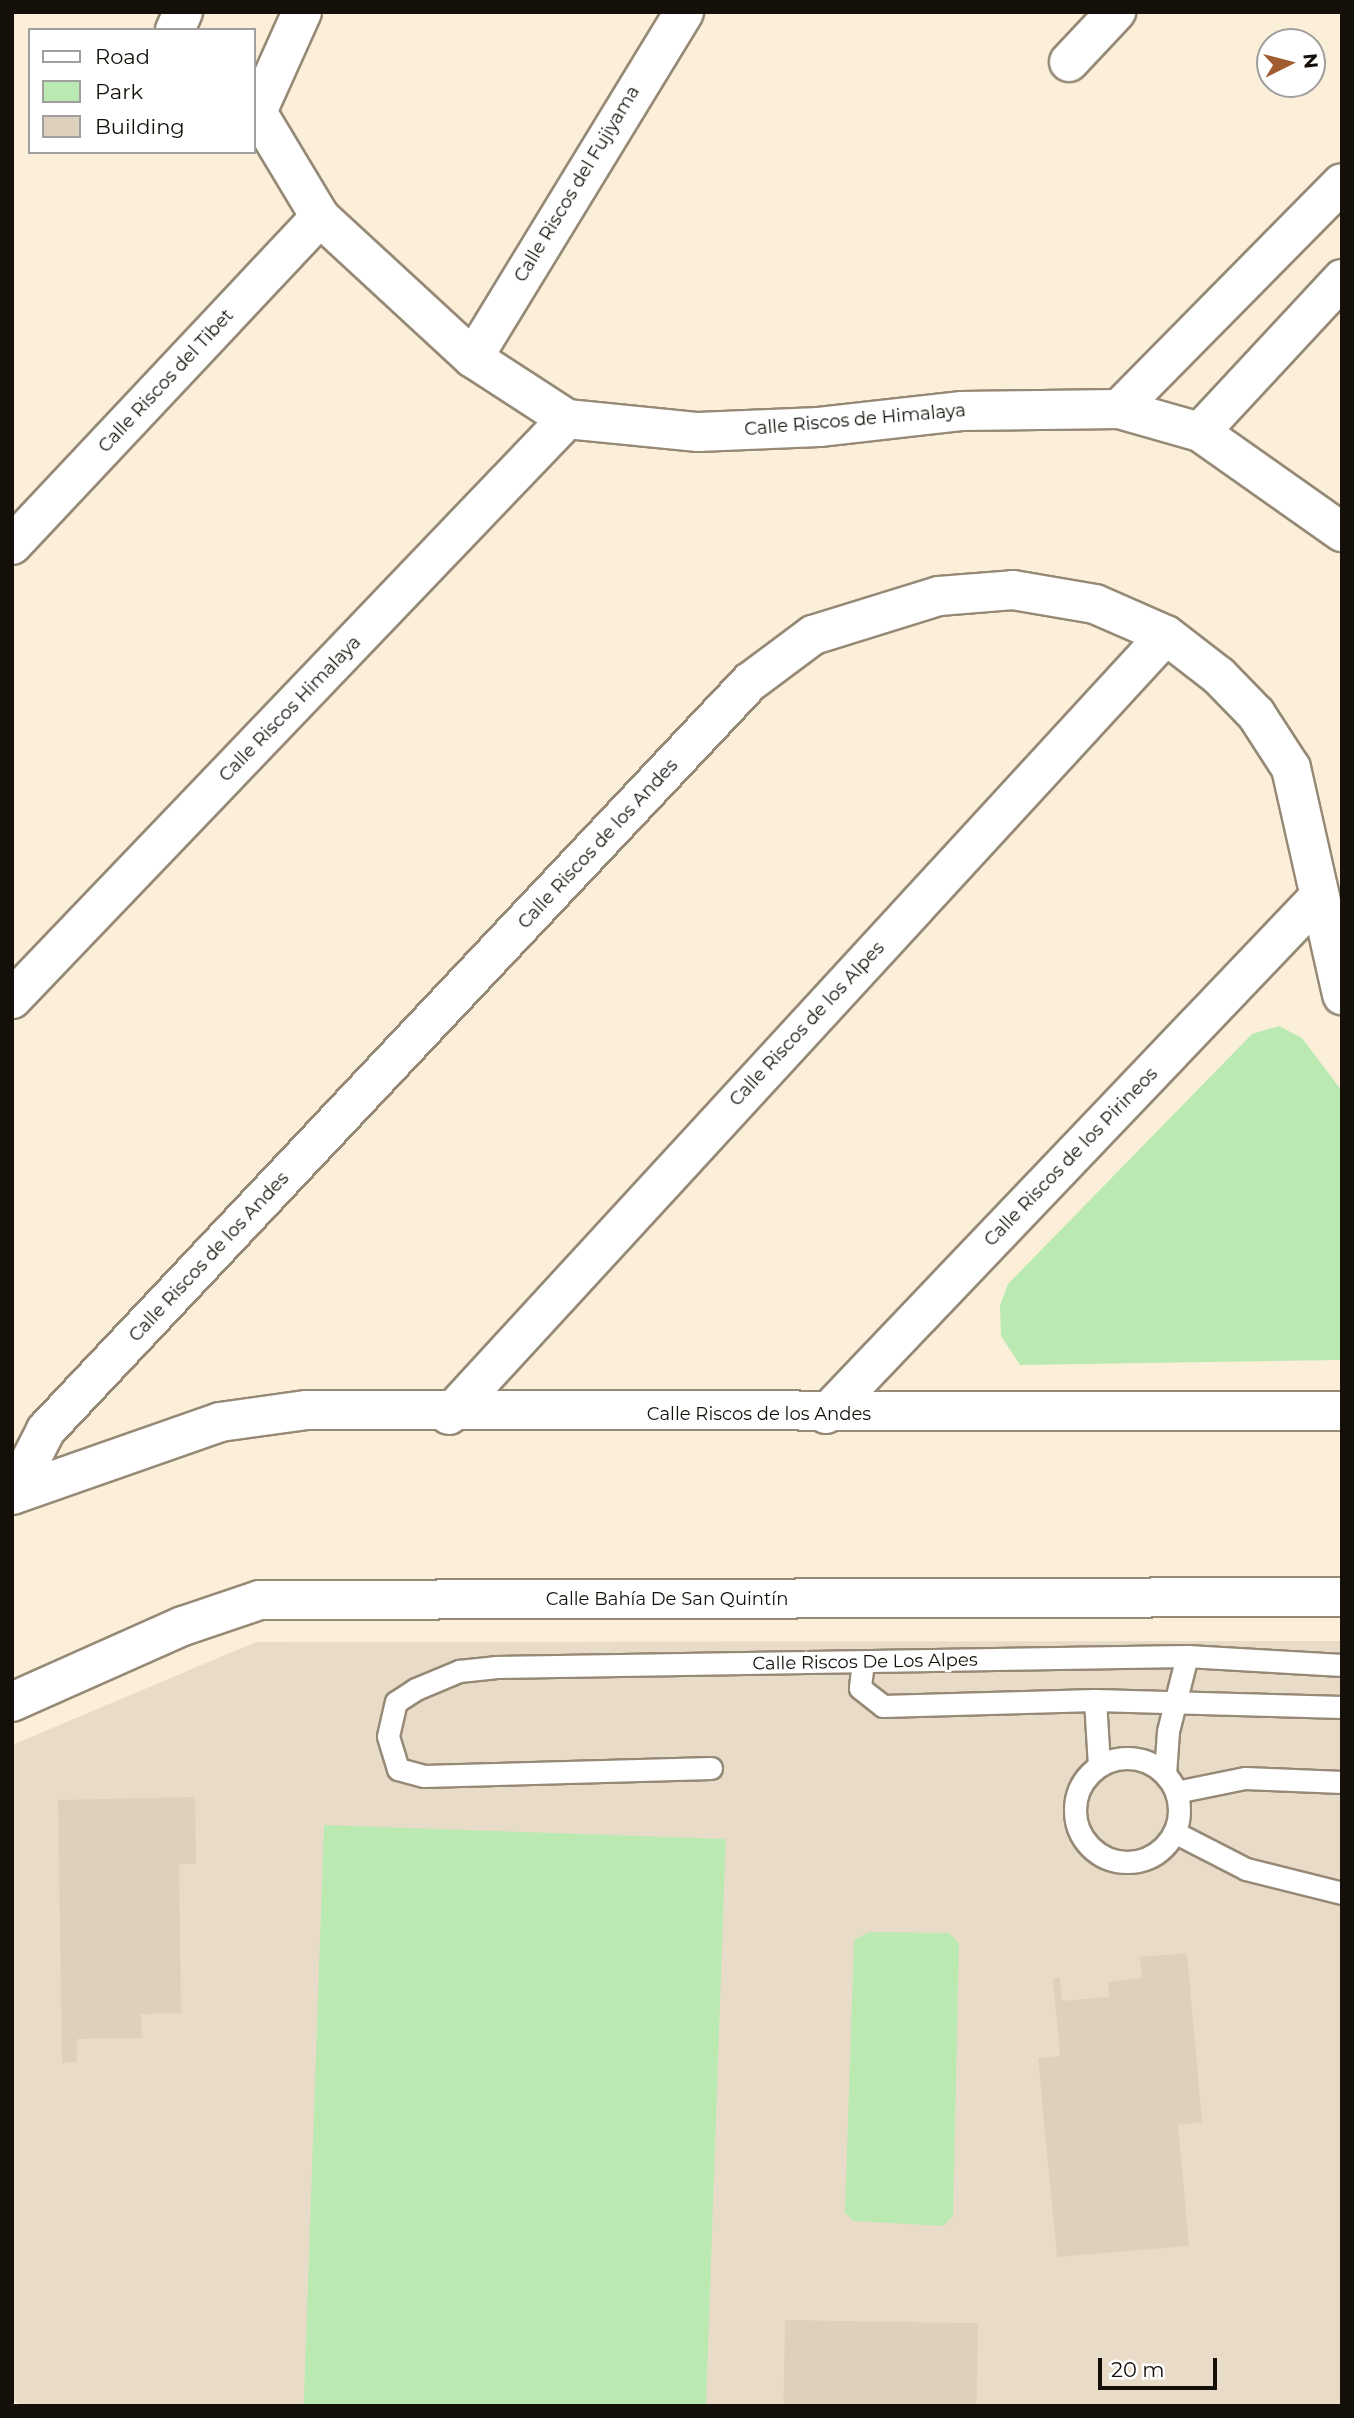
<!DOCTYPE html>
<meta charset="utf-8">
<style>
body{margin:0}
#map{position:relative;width:1354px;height:2418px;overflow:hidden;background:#fcefda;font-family:Montserrat,sans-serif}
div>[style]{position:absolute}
.education>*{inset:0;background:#e8dcc9}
.green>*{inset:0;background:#bbe9b2;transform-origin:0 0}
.building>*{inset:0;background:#ddd0bc;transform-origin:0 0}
.roads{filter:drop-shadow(2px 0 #968a77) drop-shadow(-2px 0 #968a77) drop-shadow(0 2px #968a77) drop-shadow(0 -2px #968a77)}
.lane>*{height:21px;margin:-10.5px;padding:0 10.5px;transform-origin:10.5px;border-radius:10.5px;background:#fff}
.lane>.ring{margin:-10.5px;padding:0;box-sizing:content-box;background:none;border:21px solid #fff;border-radius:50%}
.street>*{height:38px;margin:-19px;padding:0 19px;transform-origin:19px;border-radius:19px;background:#fff}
span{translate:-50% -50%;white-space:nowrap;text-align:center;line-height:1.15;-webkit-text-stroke:5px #fff;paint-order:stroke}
.street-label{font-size:18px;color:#141009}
.frame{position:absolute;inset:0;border:14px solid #141009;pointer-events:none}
.legend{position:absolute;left:28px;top:28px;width:228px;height:126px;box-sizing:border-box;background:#fff;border:2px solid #a19f9d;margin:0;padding:9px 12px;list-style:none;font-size:21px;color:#141009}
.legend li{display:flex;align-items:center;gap:14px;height:35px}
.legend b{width:35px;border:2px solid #a19f9d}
.north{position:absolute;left:1256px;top:28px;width:70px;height:70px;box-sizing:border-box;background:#fff;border:2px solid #a19f9d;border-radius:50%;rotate:84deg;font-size:19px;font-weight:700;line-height:28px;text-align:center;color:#141009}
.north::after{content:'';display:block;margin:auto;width:24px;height:32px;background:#a05b2e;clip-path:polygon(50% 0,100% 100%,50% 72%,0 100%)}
.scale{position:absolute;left:1098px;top:2358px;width:119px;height:32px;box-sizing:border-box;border:4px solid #141009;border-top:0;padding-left:9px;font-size:21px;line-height:24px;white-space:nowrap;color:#141009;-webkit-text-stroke:5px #fff;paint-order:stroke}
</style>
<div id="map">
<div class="education">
<i style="clip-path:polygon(1342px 1641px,1342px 2406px,23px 2406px,12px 2400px,12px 1745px,256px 1642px)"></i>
</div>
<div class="green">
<i style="clip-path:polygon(1279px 1026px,1302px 1038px,1342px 1091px,1342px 1360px,1020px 1365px,1001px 1336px,1000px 1305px,1008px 1284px,1252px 1034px)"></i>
<i style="left:324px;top:1825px;width:402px;height:582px;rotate:2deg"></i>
<i style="clip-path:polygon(869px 1932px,949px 1933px,959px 1943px,953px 2216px,943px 2226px,853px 2221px,845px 2212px,854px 1940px)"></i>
</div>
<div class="building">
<i style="clip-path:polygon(195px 1797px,196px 1864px,179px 1864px,181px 2013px,141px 2014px,142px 2038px,77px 2039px,77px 2062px,62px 2063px,58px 1800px)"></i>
<i style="clip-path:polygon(1187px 1953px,1202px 2122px,1178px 2125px,1189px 2246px,1057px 2257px,1038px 2058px,1060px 2056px,1053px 1979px,1060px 1978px,1062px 2001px,1109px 1997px,1108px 1982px,1142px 1978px,1140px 1957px)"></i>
<i style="left:785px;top:2320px;width:193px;height:86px;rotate:1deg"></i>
</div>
<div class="roads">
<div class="lane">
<i style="left:863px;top:1662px;width:26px;rotate:97deg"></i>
<i style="left:860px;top:1688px;width:29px;rotate:38deg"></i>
<i style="left:883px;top:1706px;width:212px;rotate:-1.6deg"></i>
<i style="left:1095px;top:1700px;width:247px;rotate:1.6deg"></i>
<i style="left:1095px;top:1700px;width:66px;rotate:86.5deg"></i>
<i class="ring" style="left:1075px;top:1758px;width:83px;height:83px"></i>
<i style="left:711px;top:1768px;width:287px;rotate:178.4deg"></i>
<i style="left:424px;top:1776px;width:27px;rotate:-165deg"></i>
<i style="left:398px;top:1769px;width:34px;rotate:-107deg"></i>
<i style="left:388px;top:1736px;width:35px;rotate:-77deg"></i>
<i style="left:396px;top:1702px;width:24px;rotate:-33deg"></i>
<i style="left:416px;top:1689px;width:47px;rotate:-22.7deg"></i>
<i style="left:459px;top:1671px;width:36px;rotate:-6deg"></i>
<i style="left:495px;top:1667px;width:692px;rotate:-0.91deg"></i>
<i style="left:1187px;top:1656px;width:155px;rotate:3.3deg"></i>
<i style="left:1165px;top:1774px;width:43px;rotate:-86deg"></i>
<i style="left:1168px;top:1731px;width:77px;rotate:-75.8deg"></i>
<i style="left:1176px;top:1792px;width:70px;rotate:-11.5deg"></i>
<i style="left:1245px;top:1778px;width:97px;rotate:2.4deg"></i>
<i style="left:1174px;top:1832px;width:81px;rotate:27.2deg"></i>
<i style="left:1246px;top:1869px;width:99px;rotate:14deg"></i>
</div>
<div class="street">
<i style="left:175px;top:30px;width:20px;rotate:-66deg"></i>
<i style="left:1069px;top:62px;width:69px;rotate:-46.8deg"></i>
<i style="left:257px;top:112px;width:122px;rotate:59deg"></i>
<i style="left:320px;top:217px;width:208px;rotate:42.7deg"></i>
<i style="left:473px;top:358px;width:112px;rotate:33deg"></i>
<i style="left:567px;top:419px;width:132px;rotate:5.7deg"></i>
<i style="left:698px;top:432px;width:121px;rotate:-2.4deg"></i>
<i style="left:819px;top:427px;width:143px;rotate:-6.4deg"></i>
<i style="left:961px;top:411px;width:158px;rotate:-0.7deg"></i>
<i style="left:1119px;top:409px;width:84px;rotate:15.9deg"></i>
<i style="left:1200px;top:432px;width:174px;rotate:35.2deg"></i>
<i style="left:257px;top:112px;width:110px;rotate:-65.8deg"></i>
<i style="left:473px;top:358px;width:405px;rotate:-58.6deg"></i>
<i style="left:1119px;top:409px;width:317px;rotate:-45.4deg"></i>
<i style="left:1200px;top:432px;width:209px;rotate:-47.1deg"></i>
<i style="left:12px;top:545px;width:450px;rotate:-46.8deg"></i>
<i style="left:12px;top:999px;width:803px;rotate:-46.26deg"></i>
<i style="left:826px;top:1414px;width:710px;rotate:-46.37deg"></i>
<i style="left:449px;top:1415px;width:1059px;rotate:-47.41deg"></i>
<i style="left:13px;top:1494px;width:72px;rotate:-62.7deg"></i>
<i style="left:46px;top:1430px;width:1027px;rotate:-46.74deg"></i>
<i style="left:750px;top:682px;width:79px;rotate:-36.7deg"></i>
<i style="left:813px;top:635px;width:132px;rotate:-17.2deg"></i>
<i style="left:939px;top:596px;width:74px;rotate:-4.6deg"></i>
<i style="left:1013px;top:590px;width:83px;rotate:9.7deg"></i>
<i style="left:1095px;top:604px;width:77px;rotate:23.6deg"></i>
<i style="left:1166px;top:635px;width:67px;rotate:37.7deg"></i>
<i style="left:1219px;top:676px;width:53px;rotate:45.8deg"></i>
<i style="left:1256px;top:714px;width:64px;rotate:57.1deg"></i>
<i style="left:1291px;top:768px;width:233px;rotate:77.3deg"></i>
<i style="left:12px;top:1495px;width:220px;rotate:-19.3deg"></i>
<i style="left:220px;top:1422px;width:88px;rotate:-7.9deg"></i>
<i style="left:307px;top:1410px;width:1035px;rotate:0.06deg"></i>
<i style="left:12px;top:1702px;width:187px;rotate:-24deg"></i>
<i style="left:183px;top:1626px;width:81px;rotate:-18.7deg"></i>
<i style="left:260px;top:1600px;width:1082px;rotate:-0.16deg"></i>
</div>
</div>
<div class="street-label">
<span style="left:577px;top:184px;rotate:-59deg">Calle Riscos del Fujiyama</span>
<span style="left:166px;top:381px;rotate:-47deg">Calle Riscos del Tibet</span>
<span style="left:855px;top:420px;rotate:-5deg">Calle Riscos de Himalaya</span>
<span style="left:290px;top:709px;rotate:-46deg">Calle Riscos Himalaya</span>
<span style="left:598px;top:844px;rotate:-47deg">Calle Riscos de los Andes</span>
<span style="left:807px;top:1024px;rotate:-47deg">Calle Riscos de los Alpes</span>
<span style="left:1071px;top:1157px;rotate:-46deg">Calle Riscos de los Pirineos</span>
<span style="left:209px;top:1257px;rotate:-47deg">Calle Riscos de los Andes</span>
<span style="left:759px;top:1414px">Calle Riscos de los Andes</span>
<span style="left:667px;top:1599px">Calle Bahía De San Quintín</span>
<span style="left:865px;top:1662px;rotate:-1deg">Calle Riscos De Los Alpes</span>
</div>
<div class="frame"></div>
<ul class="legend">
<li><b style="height:9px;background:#fff"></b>Road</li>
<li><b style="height:19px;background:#bbe9b2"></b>Park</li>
<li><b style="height:19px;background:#ddd0bc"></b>Building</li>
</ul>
<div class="north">N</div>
<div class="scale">20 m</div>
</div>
